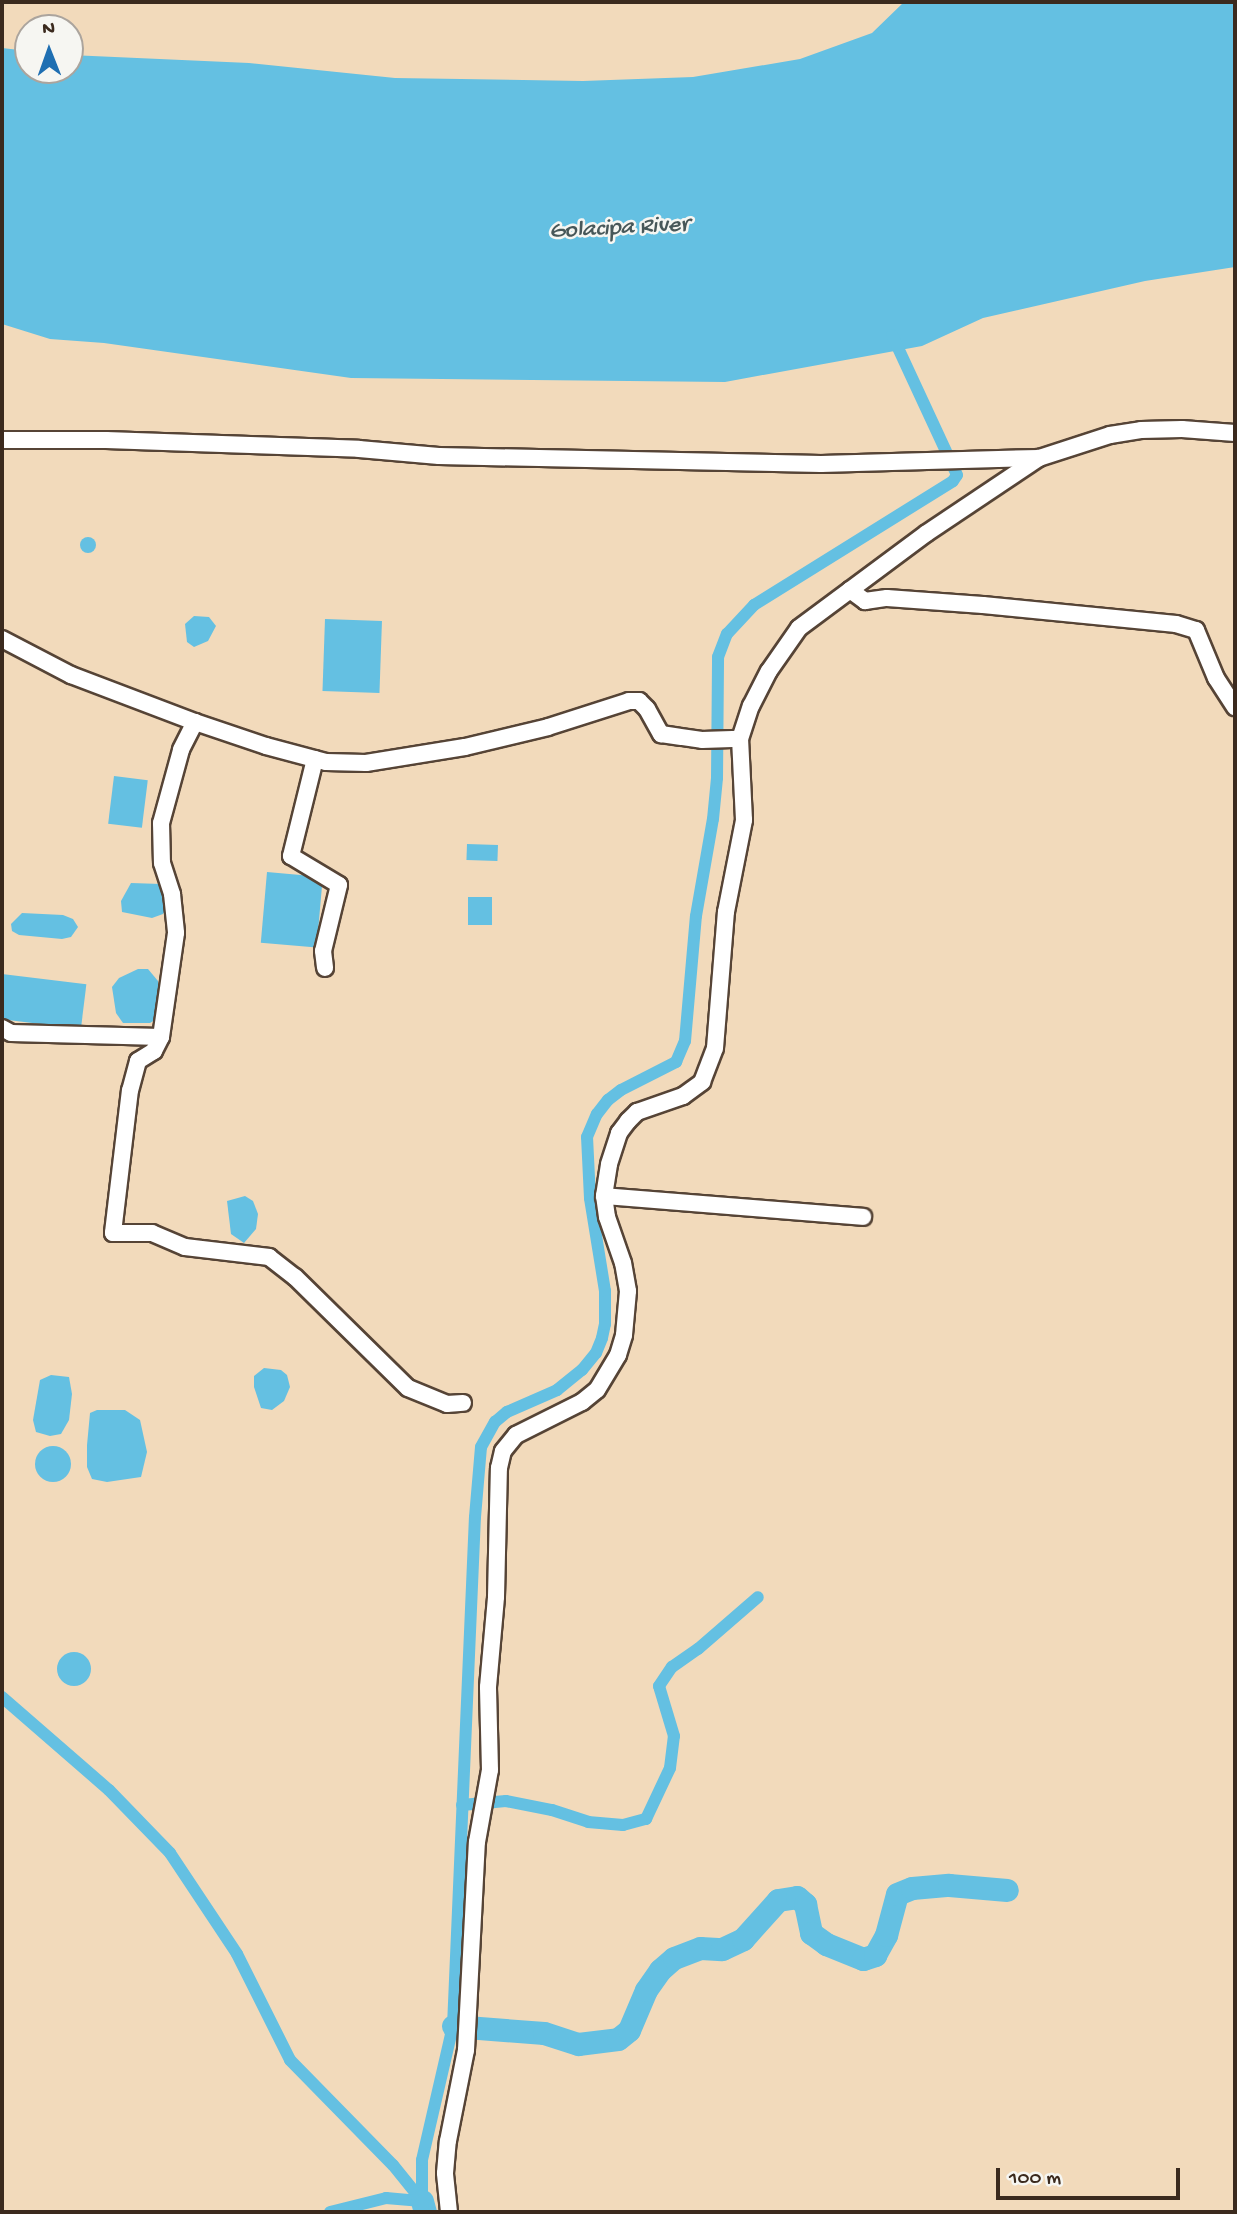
<!DOCTYPE html>
<style>
body{margin:0}
#map{position:relative;width:1237px;height:2214px;overflow:hidden;background:#f2dabb;font-family:"Gochi Hand",sans-serif}
div>[style]{position:absolute}
.water>*{inset:0;background:#64c0e2;transform-origin:0 0}
.round{border-radius:50%}
.canal>*{height:12px;margin:-6px;padding:0 6px;transform-origin:6px;border-radius:6px;background:#64c0e2}
.river>*{height:23px;margin:-11.5px;padding:0 11.5px;transform-origin:11.5px;border-radius:11.5px;background:#64c0e2}
.roads{filter:drop-shadow(2px 0 #564436) drop-shadow(-2px 0 #564436) drop-shadow(0 2px #564436) drop-shadow(0 -2px #564436)}
.minor>*{height:16px;margin:-8px;padding:0 8px;transform-origin:8px;border-radius:8px;background:#fff}
span{translate:-50% -50%;white-space:nowrap;text-align:center;line-height:1.15;-webkit-text-stroke:5px #f6f6f2;paint-order:stroke}
.water-label{font-size:24px;color:#475759;font-style:italic}
.frame{position:absolute;inset:0;border:4px solid #3b2a1e;pointer-events:none}
.north{position:absolute;left:14px;top:14px;width:70px;height:70px;box-sizing:border-box;background:#f6f6f2;border:2px solid #aba49d;border-radius:50%;rotate:359deg;font-size:19px;font-weight:700;line-height:28px;text-align:center;color:#3b2a1e}
.north::after{content:'';display:block;margin:auto;width:24px;height:32px;background:#1f6fb2;clip-path:polygon(50% 0,100% 100%,50% 72%,0 100%)}
.scale{position:absolute;left:996px;top:2168px;width:184px;height:32px;box-sizing:border-box;border:4px solid #3b2a1e;border-top:0;padding-left:9px;font-size:21px;line-height:24px;white-space:nowrap;color:#3b2a1e;-webkit-text-stroke:5px #f6f6f2;paint-order:stroke}
</style>
<div id="map">
<div class="water">
<i style="clip-path:polygon(904px 2px,1235px 2px,1235px 267px,1145px 281px,983px 318px,922px 346px,725px 382px,351px 378px,104px 343px,50px 339px,2px 324px,2px 48px,28px 51px,28px 70px,70px 70px,70px 55px,249px 63px,395px 78px,583px 81px,693px 77px,800px 59px,872px 33px)"></i>
<i class="round" style="left:80px;top:537px;width:16px;height:16px"></i>
<i style="clip-path:polygon(194px 616px,209px 617px,216px 626px,208px 641px,194px 647px,187px 642px,185px 624px)"></i>
<i style="left:325px;top:619px;width:57px;height:72px;rotate:2deg"></i>
<i style="left:114px;top:776px;width:34px;height:48px;rotate:7deg"></i>
<i style="left:467px;top:844px;width:31px;height:16px;rotate:2deg"></i>
<i style="left:267px;top:872px;width:56px;height:71px;rotate:5deg"></i>
<i style="clip-path:polygon(131px 883px,161px 884px,168px 905px,163px 914px,152px 918px,122px 912px,121px 901px)"></i>
<i style="left:468px;top:897px;width:24px;height:28px"></i>
<i style="clip-path:polygon(22px 913px,63px 915px,73px 919px,78px 927px,71px 937px,62px 939px,19px 935px,12px 931px,11px 924px)"></i>
<i style="clip-path:polygon(138px 969px,148px 969px,158px 981px,158px 1018px,150px 1023px,123px 1023px,116px 1013px,112px 987px,119px 978px)"></i>
<i style="left:2px;top:974px;width:85px;height:45px;rotate:7deg"></i>
<i style="clip-path:polygon(245px 1196px,253px 1201px,258px 1214px,256px 1229px,244px 1243px,231px 1234px,227px 1201px)"></i>
<i style="clip-path:polygon(264px 1368px,281px 1370px,287px 1375px,290px 1387px,284px 1401px,272px 1410px,261px 1408px,254px 1387px,254px 1376px)"></i>
<i style="clip-path:polygon(51px 1375px,69px 1377px,72px 1394px,69px 1420px,61px 1434px,50px 1436px,36px 1432px,33px 1420px,40px 1380px)"></i>
<i style="clip-path:polygon(97px 1410px,125px 1410px,140px 1420px,147px 1452px,141px 1477px,107px 1482px,92px 1479px,87px 1467px,87px 1445px,90px 1413px)"></i>
<i class="round" style="left:35px;top:1446px;width:36px;height:36px"></i>
<i class="round" style="left:57px;top:1652px;width:34px;height:34px"></i>
</div>
<div class="canal">
<i style="left:2px;top:1697px;width:142px;rotate:41deg"></i>
<i style="left:109px;top:1790px;width:88px;rotate:45.9deg"></i>
<i style="left:170px;top:1853px;width:121px;rotate:56.4deg"></i>
<i style="left:237px;top:1954px;width:119px;rotate:63.4deg"></i>
<i style="left:290px;top:2060px;width:147px;rotate:45.6deg"></i>
<i style="left:393px;top:2165px;width:46px;rotate:51.1deg"></i>
<i style="left:462px;top:1805px;width:44px;rotate:-5.2deg"></i>
<i style="left:506px;top:1801px;width:47px;rotate:11.1deg"></i>
<i style="left:552px;top:1810px;width:38px;rotate:18deg"></i>
<i style="left:588px;top:1822px;width:35px;rotate:5deg"></i>
<i style="left:623px;top:1825px;width:24px;rotate:-15deg"></i>
<i style="left:646px;top:1819px;width:56px;rotate:-64.8deg"></i>
<i style="left:670px;top:1768px;width:32px;rotate:-83deg"></i>
<i style="left:674px;top:1736px;width:52px;rotate:-106.7deg"></i>
<i style="left:659px;top:1686px;width:23px;rotate:-56deg"></i>
<i style="left:672px;top:1667px;width:32px;rotate:-35deg"></i>
<i style="left:698px;top:1649px;width:79px;rotate:-40.9deg"></i>
<i style="left:330px;top:2212px;width:58px;rotate:-14deg"></i>
<i style="left:386px;top:2198px;width:36px;rotate:5deg"></i>
<i style="left:422px;top:2201px;width:41px;rotate:-90deg"></i>
<i style="left:422px;top:2160px;width:138px;rotate:-77deg"></i>
<i style="left:453px;top:2026px;width:509px;rotate:-87.53deg"></i>
<i style="left:475px;top:1517px;width:70px;rotate:-85.1deg"></i>
<i style="left:481px;top:1447px;width:29px;rotate:-61deg"></i>
<i style="left:495px;top:1422px;width:16px;rotate:-40deg"></i>
<i style="left:507px;top:1412px;width:55px;rotate:-23.7deg"></i>
<i style="left:557px;top:1390px;width:32px;rotate:-39deg"></i>
<i style="left:582px;top:1370px;width:22px;rotate:-51deg"></i>
<i style="left:596px;top:1353px;width:16px;rotate:-68deg"></i>
<i style="left:602px;top:1338px;width:14px;rotate:-78deg"></i>
<i style="left:605px;top:1324px;width:33px;rotate:-90deg"></i>
<i style="left:605px;top:1291px;width:94px;rotate:-99.2deg"></i>
<i style="left:590px;top:1198px;width:61px;rotate:-92.8deg"></i>
<i style="left:587px;top:1137px;width:25px;rotate:-67deg"></i>
<i style="left:597px;top:1114px;width:18px;rotate:-52deg"></i>
<i style="left:608px;top:1100px;width:16px;rotate:-38deg"></i>
<i style="left:621px;top:1090px;width:62px;rotate:-27deg"></i>
<i style="left:676px;top:1062px;width:23px;rotate:-67deg"></i>
<i style="left:685px;top:1041px;width:125px;rotate:-85deg"></i>
<i style="left:696px;top:916px;width:98px;rotate:-80.1deg"></i>
<i style="left:713px;top:819px;width:41px;rotate:-84.4deg"></i>
<i style="left:717px;top:778px;width:121px;rotate:-89.5deg"></i>
<i style="left:718px;top:657px;width:25px;rotate:-69deg"></i>
<i style="left:727px;top:634px;width:40px;rotate:-47deg"></i>
<i style="left:754px;top:605px;width:234px;rotate:-31.9deg"></i>
<i style="left:953px;top:481px;width:7px;rotate:-56deg"></i>
<i style="left:957px;top:475px;width:154px;rotate:-114.9deg"></i>
</div>
<div class="river">
<i style="left:453px;top:2026px;width:91px;rotate:4.4deg"></i>
<i style="left:544px;top:2033px;width:36px;rotate:18deg"></i>
<i style="left:578px;top:2044px;width:40px;rotate:-7.1deg"></i>
<i style="left:618px;top:2039px;width:14px;rotate:-39deg"></i>
<i style="left:629px;top:2030px;width:43px;rotate:-67deg"></i>
<i style="left:646px;top:1990px;width:24px;rotate:-55deg"></i>
<i style="left:660px;top:1970px;width:18px;rotate:-41deg"></i>
<i style="left:674px;top:1958px;width:28px;rotate:-21deg"></i>
<i style="left:700px;top:1948px;width:22px;rotate:3deg"></i>
<i style="left:722px;top:1949px;width:23px;rotate:-25deg"></i>
<i style="left:743px;top:1939px;width:52px;rotate:-48.1deg"></i>
<i style="left:778px;top:1900px;width:19px;rotate:-9deg"></i>
<i style="left:797px;top:1897px;width:11px;rotate:41deg"></i>
<i style="left:805px;top:1904px;width:30px;rotate:78deg"></i>
<i style="left:811px;top:1933px;width:19px;rotate:36deg"></i>
<i style="left:826px;top:1944px;width:40px;rotate:22deg"></i>
<i style="left:863px;top:1959px;width:13px;rotate:-18deg"></i>
<i style="left:875px;top:1955px;width:23px;rotate:-61deg"></i>
<i style="left:886px;top:1935px;width:42px;rotate:-75deg"></i>
<i style="left:897px;top:1894px;width:16px;rotate:-22deg"></i>
<i style="left:912px;top:1888px;width:37px;rotate:-5deg"></i>
<i style="left:949px;top:1885px;width:58px;rotate:4.9deg"></i>
<i style="left:422px;top:2201px;width:11px;rotate:75deg"></i>
</div>
<div class="roads">
<div class="minor">
<i style="left:2px;top:440px;width:104px"></i>
<i style="left:106px;top:440px;width:253px;rotate:2deg"></i>
<i style="left:359px;top:449px;width:80px;rotate:5deg"></i>
<i style="left:439px;top:456px;width:382px;rotate:1.2deg"></i>
<i style="left:821px;top:464px;width:218px;rotate:-1.6deg"></i>
<i style="left:1039px;top:458px;width:75px;rotate:-17.9deg"></i>
<i style="left:1110px;top:435px;width:31px;rotate:-9deg"></i>
<i style="left:1141px;top:430px;width:41px;rotate:-1.4deg"></i>
<i style="left:1182px;top:429px;width:53px;rotate:4.3deg"></i>
<i style="left:850px;top:590px;width:19px;rotate:36deg"></i>
<i style="left:865px;top:601px;width:22px;rotate:-8deg"></i>
<i style="left:887px;top:598px;width:96px;rotate:4.2deg"></i>
<i style="left:983px;top:605px;width:194px;rotate:5.6deg"></i>
<i style="left:1176px;top:624px;width:21px;rotate:17deg"></i>
<i style="left:1196px;top:630px;width:52px;rotate:67.4deg"></i>
<i style="left:1216px;top:678px;width:35px;rotate:57deg"></i>
<i style="left:2px;top:639px;width:78px;rotate:27.6deg"></i>
<i style="left:71px;top:675px;width:133px;rotate:20.8deg"></i>
<i style="left:195px;top:722px;width:75px;rotate:18.7deg"></i>
<i style="left:266px;top:746px;width:62px;rotate:14.9deg"></i>
<i style="left:326px;top:762px;width:40px;rotate:1.4deg"></i>
<i style="left:366px;top:763px;width:100px;rotate:-9.2deg"></i>
<i style="left:465px;top:747px;width:85px;rotate:-13.5deg"></i>
<i style="left:548px;top:727px;width:85px;rotate:-17.8deg"></i>
<i style="left:629px;top:701px;width:10px"></i>
<i style="left:639px;top:701px;width:11px;rotate:45deg"></i>
<i style="left:647px;top:709px;width:29px;rotate:61deg"></i>
<i style="left:661px;top:734px;width:41px;rotate:8.3deg"></i>
<i style="left:702px;top:740px;width:38px;rotate:-2deg"></i>
<i style="left:195px;top:722px;width:31px;rotate:117deg"></i>
<i style="left:181px;top:750px;width:76px;rotate:105.3deg"></i>
<i style="left:161px;top:823px;width:40px;rotate:88.6deg"></i>
<i style="left:162px;top:863px;width:33px;rotate:72deg"></i>
<i style="left:172px;top:894px;width:39px;rotate:84deg"></i>
<i style="left:176px;top:933px;width:105px;rotate:98.2deg"></i>
<i style="left:161px;top:1037px;width:16px;rotate:117deg"></i>
<i style="left:154px;top:1051px;width:19px;rotate:148deg"></i>
<i style="left:138px;top:1061px;width:30px;rotate:105deg"></i>
<i style="left:130px;top:1090px;width:144px;rotate:96.8deg"></i>
<i style="left:113px;top:1233px;width:39px"></i>
<i style="left:152px;top:1233px;width:36px;rotate:23deg"></i>
<i style="left:185px;top:1247px;width:85px;rotate:6.8deg"></i>
<i style="left:269px;top:1257px;width:33px;rotate:38deg"></i>
<i style="left:295px;top:1277px;width:158px;rotate:44.5deg"></i>
<i style="left:408px;top:1388px;width:42px;rotate:22.3deg"></i>
<i style="left:447px;top:1404px;width:16px;rotate:-4deg"></i>
<i style="left:315px;top:759px;width:100px;rotate:103.9deg"></i>
<i style="left:291px;top:856px;width:56px;rotate:31.1deg"></i>
<i style="left:339px;top:885px;width:68px;rotate:103.6deg"></i>
<i style="left:323px;top:951px;width:17px;rotate:83deg"></i>
<i style="left:2px;top:1028px;width:10px;rotate:29deg"></i>
<i style="left:11px;top:1033px;width:150px;rotate:1.5deg"></i>
<i style="left:604px;top:1196px;width:260px;rotate:4.6deg"></i>
<i style="left:449px;top:2212px;width:39px;rotate:-96deg"></i>
<i style="left:445px;top:2173px;width:32px;rotate:-85deg"></i>
<i style="left:448px;top:2141px;width:93px;rotate:-78.8deg"></i>
<i style="left:466px;top:2050px;width:208px;rotate:-87deg"></i>
<i style="left:477px;top:1842px;width:73px;rotate:-79.8deg"></i>
<i style="left:490px;top:1770px;width:83px;rotate:-91.4deg"></i>
<i style="left:488px;top:1687px;width:90px;rotate:-84.9deg"></i>
<i style="left:496px;top:1597px;width:129px;rotate:-88.7deg"></i>
<i style="left:499px;top:1468px;width:17px;rotate:-77deg"></i>
<i style="left:503px;top:1451px;width:21px;rotate:-51deg"></i>
<i style="left:516px;top:1435px;width:74px;rotate:-26.6deg"></i>
<i style="left:582px;top:1402px;width:19px;rotate:-39deg"></i>
<i style="left:597px;top:1390px;width:41px;rotate:-59deg"></i>
<i style="left:618px;top:1355px;width:21px;rotate:-73deg"></i>
<i style="left:624px;top:1335px;width:44px;rotate:-84.8deg"></i>
<i style="left:628px;top:1291px;width:28px;rotate:-100deg"></i>
<i style="left:623px;top:1263px;width:49px;rotate:-109.2deg"></i>
<i style="left:607px;top:1217px;width:21px;rotate:-98deg"></i>
<i style="left:604px;top:1196px;width:32px;rotate:-81deg"></i>
<i style="left:609px;top:1164px;width:33px;rotate:-72deg"></i>
<i style="left:619px;top:1133px;width:15px;rotate:-53deg"></i>
<i style="left:628px;top:1121px;width:13px;rotate:-45deg"></i>
<i style="left:637px;top:1112px;width:49px;rotate:-19.2deg"></i>
<i style="left:683px;top:1096px;width:24px;rotate:-36deg"></i>
<i style="left:702px;top:1082px;width:36px;rotate:-69deg"></i>
<i style="left:715px;top:1048px;width:136px;rotate:-85.4deg"></i>
<i style="left:726px;top:912px;width:94px;rotate:-78.9deg"></i>
<i style="left:744px;top:820px;width:81px;rotate:-92.8deg"></i>
<i style="left:740px;top:739px;width:35px;rotate:-72deg"></i>
<i style="left:751px;top:706px;width:39px;rotate:-63deg"></i>
<i style="left:769px;top:671px;width:52px;rotate:-55.1deg"></i>
<i style="left:799px;top:628px;width:159px;rotate:-36.6deg"></i>
<i style="left:927px;top:533px;width:135px;rotate:-33.8deg"></i>
</div>
</div>
<div class="water-label">
<span style="left:619px;top:229px;rotate:-3deg">Golacipa River</span>
</div>
<div class="frame"></div>
<div class="north">N</div>
<div class="scale">100 m</div>
</div>
